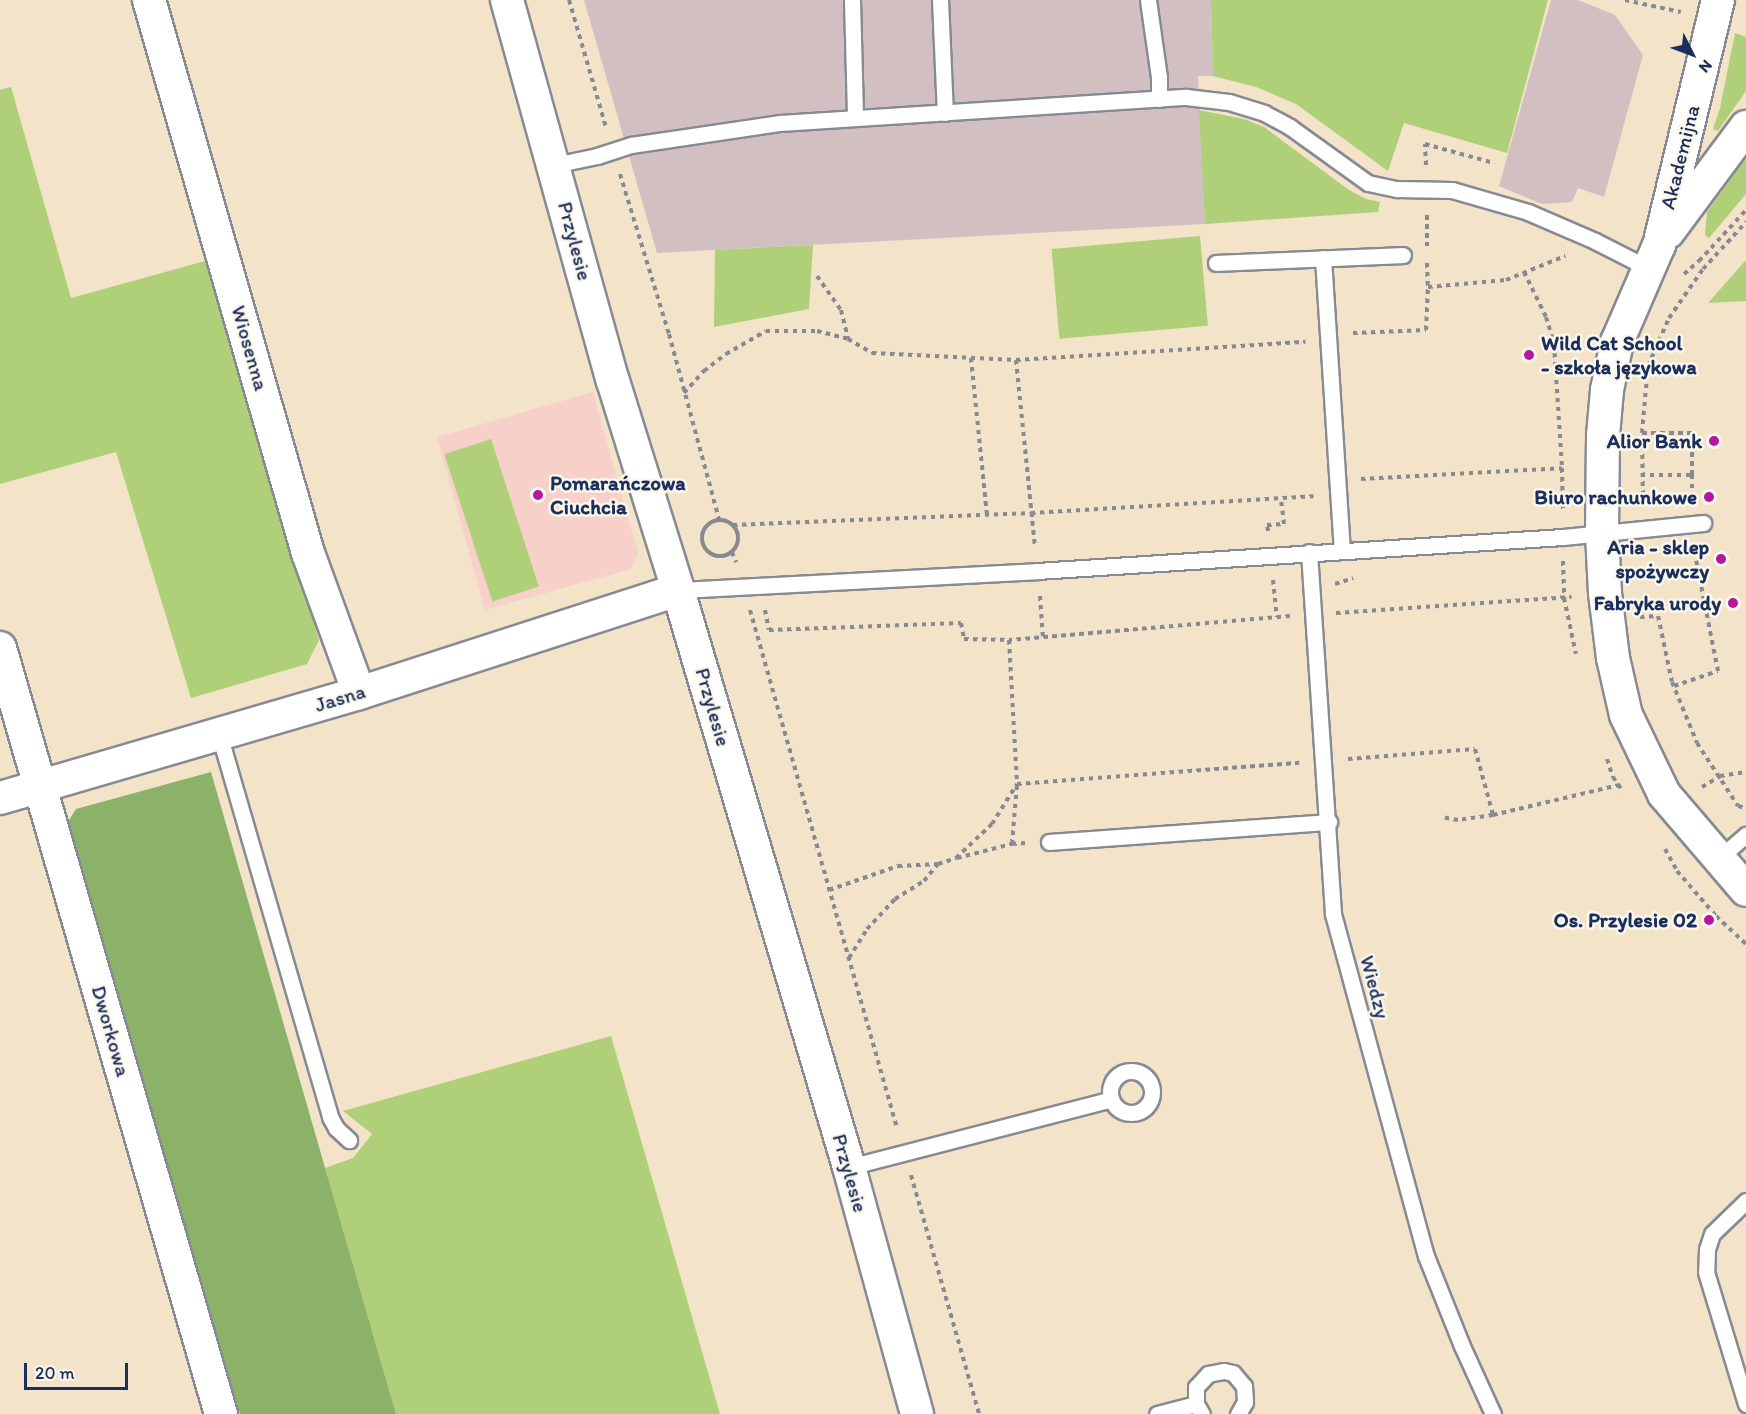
<!DOCTYPE html>
<meta charset="utf-8">
<style>
body{margin:0}
#map{position:relative;width:1746px;height:1414px;overflow:hidden;background:#f3e3c8;font-family:Itim,sans-serif}
div>[style]{position:absolute}
.built>*{inset:0;background:#f7d1c9}
.industrial>*{inset:0;background:#d2bfc1}
.green>*{inset:0;background:#afd078;transform-origin:0 0}
.forest>*{inset:0;background:#8bb268}
.path>*{height:4px;margin-top:-2px;transform-origin:0;background:repeating-linear-gradient(90deg,#878993 0 4.5px,transparent 0 9px)}
.path>.ring{margin:-2px;padding:0;box-sizing:content-box;background:none;border:4px solid #878993;border-radius:50%}
.roads{filter:drop-shadow(2px 0 #878993) drop-shadow(-2px 0 #878993) drop-shadow(0 2px #878993) drop-shadow(0 -2px #878993)}
.lane>*{height:15px;margin:-7.5px;padding:0 7.5px;transform-origin:7.5px;border-radius:7.5px;background:#fff}
.lane>.ring{margin:-7.5px;padding:0;box-sizing:content-box;background:none;border:15px solid #fff;border-radius:50%}
.street>*{height:32px;margin:-16px;padding:0 16px;transform-origin:16px;border-radius:16px;background:#fff}
.dots>*{width:16px;height:16px;translate:-50% -50%;box-sizing:border-box;border:3px solid #fbf7ec;border-radius:50%}
span{translate:-50% -50%;white-space:nowrap;text-align:center;line-height:1.15;-webkit-text-stroke:5px #fbf7ec;paint-order:stroke}
.street-label{font-size:21px;color:#1b2f5e}
.poi-label{font-size:21px;color:#1b2f5e;font-weight:700}
.left{translate:0 -50%;text-align:left}
.right{translate:-100% -50%;text-align:right}
.north{position:absolute;left:1662px;top:24px;width:60px;height:60px;-webkit-text-stroke:4px #fbf7ec;paint-order:stroke;rotate:132deg;font-size:16px;font-weight:700;line-height:24px;text-align:center;color:#1b2f5e}
.north::after{content:'';display:block;margin:auto;width:21px;height:27px;background:#1b2f5e;clip-path:polygon(50% 0,100% 100%,50% 72%,0 100%)}
.scale{position:absolute;left:24px;top:1363px;width:104px;height:27px;box-sizing:border-box;border:3px solid #1b2f5e;border-top:0;padding-left:8px;font-size:18px;line-height:21px;white-space:nowrap;color:#1b2f5e;-webkit-text-stroke:4px #fbf7ec;paint-order:stroke}
</style>
<div id="map">
<div class="built">
<i style="clip-path:polygon(593px 392px,638px 553px,631px 569px,485px 610px,437px 437px)"></i>
</div>
<div class="industrial">
<i style="clip-path:polygon(584px 0,1211px 0,1213px 76px,1198px 76px,1205px 224px,657px 253px)"></i>
<i style="clip-path:polygon(1551px 0,1578px 0,1615px 15px,1643px 55px,1604px 197px,1578px 188px,1572px 202px,1542px 204px,1499px 186px)"></i>
</div>
<div class="green">
<i style="clip-path:polygon(1211px 0,1548px 0,1507px 153px,1404px 123px,1388px 171px,1296px 104px,1256px 87px,1213px 76px)"></i>
<i style="clip-path:polygon(1735px 33px,1746px 37px,1746px 91px,1718px 131px,1713px 129px,1720px 108px)"></i>
<i style="clip-path:polygon(11px 87px,71px 298px,205px 261px,319px 640px,307px 664px,191px 698px,116px 452px,0 484px,0 90px)"></i>
<i style="clip-path:polygon(1199px 110px,1244px 119px,1264px 127px,1349px 190px,1366px 199px,1380px 202px,1378px 212px,1205px 224px)"></i>
<i style="clip-path:polygon(1746px 158px,1746px 194px,1709px 238px,1705px 235px,1707px 212px)"></i>
<i style="left:1200px;top:236px;width:90px;height:149px;rotate:85deg"></i>
<i style="clip-path:polygon(813px 245px,809px 309px,714px 327px,715px 250px)"></i>
<i style="clip-path:polygon(1746px 260px,1746px 301px,1708px 303px)"></i>
<i style="left:491px;top:439px;width:155px;height:49px;rotate:72deg"></i>
<i style="clip-path:polygon(611px 1036px,720px 1414px,396px 1414px,325px 1168px,353px 1158px,372px 1134px,343px 1111px)"></i>
</div>
<div class="forest">
<i style="clip-path:polygon(211px 772px,396px 1414px,240px 1414px,66px 825px,76px 809px)"></i>
</div>
<div class="path">
<i style="left:569px;top:0;width:132px;rotate:73.8deg"></i>
<i style="left:1625px;top:0;width:57px;rotate:12.1deg"></i>
<i style="left:1426px;top:165px;width:21px;rotate:-93deg"></i>
<i style="left:1425px;top:144px;width:72px;rotate:15.4deg"></i>
<i style="left:620px;top:174px;width:167px;rotate:73deg"></i>
<i style="left:669px;top:334px;width:192px;rotate:74.9deg"></i>
<i style="left:1427px;top:215px;width:31px;rotate:90deg"></i>
<i style="left:1427px;top:263px;width:24px;rotate:88deg"></i>
<i style="left:1428px;top:287px;width:78px;rotate:-5.1deg"></i>
<i style="left:1506px;top:280px;width:64px;rotate:-22.1deg"></i>
<i style="left:1524px;top:272px;width:50px;rotate:63.9deg"></i>
<i style="left:1546px;top:317px;width:28px;rotate:73deg"></i>
<i style="left:1554px;top:344px;width:124px;rotate:86.3deg"></i>
<i style="left:1684px;top:274px;width:20px;rotate:-41deg"></i>
<i style="left:1699px;top:261px;width:69px;rotate:-47.3deg"></i>
<i style="left:817px;top:276px;width:42px;rotate:54.8deg"></i>
<i style="left:841px;top:310px;width:30px;rotate:76deg"></i>
<i style="left:1353px;top:333px;width:73px;rotate:-2.4deg"></i>
<i style="left:1426px;top:330px;width:43px;rotate:-87.3deg"></i>
<i style="left:971px;top:358px;width:158px;rotate:84.2deg"></i>
<i style="left:1016px;top:360px;width:188px;rotate:84.2deg"></i>
<i style="left:684px;top:393px;width:30px;rotate:-48deg"></i>
<i style="left:704px;top:371px;width:28px;rotate:-38deg"></i>
<i style="left:726px;top:354px;width:46px;rotate:-29.9deg"></i>
<i style="left:766px;top:331px;width:51px"></i>
<i style="left:817px;top:331px;width:32px;rotate:14deg"></i>
<i style="left:848px;top:339px;width:28px;rotate:30deg"></i>
<i style="left:872px;top:353px;width:144px;rotate:2.8deg"></i>
<i style="left:1016px;top:360px;width:290px;rotate:-3.6deg"></i>
<i style="left:1641px;top:475px;width:51px"></i>
<i style="left:1692px;top:475px;width:42px;rotate:-90deg"></i>
<i style="left:1692px;top:433px;width:50px;rotate:180deg"></i>
<i style="left:1692px;top:475px;width:24px;rotate:90deg"></i>
<i style="left:1361px;top:479px;width:201px;rotate:-3.1deg"></i>
<i style="left:1562px;top:468px;width:43px;rotate:88.7deg"></i>
<i style="left:1643px;top:504px;width:71px;rotate:-90.8deg"></i>
<i style="left:1642px;top:433px;width:67px;rotate:-84.9deg"></i>
<i style="left:1648px;top:366px;width:52px;rotate:-66.4deg"></i>
<i style="left:1669px;top:318px;width:60px;rotate:-55.2deg"></i>
<i style="left:1703px;top:269px;width:64px;rotate:-47.5deg"></i>
<i class="ring" style="left:702px;top:520px;width:32px;height:32px"></i>
<i style="left:733px;top:525px;width:298px;rotate:-2.3deg"></i>
<i style="left:1031px;top:513px;width:283px;rotate:-3.4deg"></i>
<i style="left:1268px;top:531px;width:6px;rotate:-99deg"></i>
<i style="left:1267px;top:525px;width:17px;rotate:-3deg"></i>
<i style="left:1284px;top:524px;width:24px;rotate:-97deg"></i>
<i style="left:732px;top:552px;width:11px;rotate:68deg"></i>
<i style="left:1563px;top:561px;width:37px;rotate:88deg"></i>
<i style="left:1564px;top:598px;width:57px;rotate:77.9deg"></i>
<i style="left:1273px;top:580px;width:37px;rotate:84deg"></i>
<i style="left:1335px;top:584px;width:19px;rotate:-18deg"></i>
<i style="left:1040px;top:596px;width:42px;rotate:85.9deg"></i>
<i style="left:750px;top:610px;width:538px;rotate:74.16deg"></i>
<i style="left:765px;top:610px;width:20px;rotate:79deg"></i>
<i style="left:769px;top:630px;width:192px;rotate:-2.1deg"></i>
<i style="left:961px;top:623px;width:16px;rotate:79deg"></i>
<i style="left:964px;top:639px;width:45px;rotate:1.3deg"></i>
<i style="left:1336px;top:613px;width:236px;rotate:-3.9deg"></i>
<i style="left:1290px;top:616px;width:282px;rotate:175.1deg"></i>
<i style="left:1009px;top:640px;width:144px;rotate:86.8deg"></i>
<i style="left:1017px;top:784px;width:283px;rotate:-4.3deg"></i>
<i style="left:1640px;top:617px;width:18px;rotate:-3deg"></i>
<i style="left:1658px;top:616px;width:67px;rotate:78deg"></i>
<i style="left:1672px;top:682px;width:66px;rotate:67.7deg"></i>
<i style="left:1697px;top:743px;width:75px;rotate:56.9deg"></i>
<i style="left:1738px;top:806px;width:8px;rotate:14deg"></i>
<i style="left:1674px;top:686px;width:46px;rotate:-18.8deg"></i>
<i style="left:1718px;top:671px;width:123px;rotate:-101.2deg"></i>
<i style="left:1348px;top:759px;width:127px;rotate:-4.5deg"></i>
<i style="left:1475px;top:749px;width:68px;rotate:74.7deg"></i>
<i style="left:1493px;top:815px;width:35px;rotate:172deg"></i>
<i style="left:1458px;top:820px;width:17px;rotate:-170deg"></i>
<i style="left:1607px;top:759px;width:19px;rotate:72deg"></i>
<i style="left:1613px;top:777px;width:18px;rotate:56deg"></i>
<i style="left:1702px;top:787px;width:21px;rotate:-31deg"></i>
<i style="left:1720px;top:776px;width:26px;rotate:-9deg"></i>
<i style="left:1493px;top:815px;width:130px;rotate:-13.4deg"></i>
<i style="left:1012px;top:844px;width:59px;rotate:-85.2deg"></i>
<i style="left:1665px;top:849px;width:25px;rotate:61deg"></i>
<i style="left:1677px;top:871px;width:60px;rotate:49.1deg"></i>
<i style="left:1716px;top:916px;width:41px;rotate:43deg"></i>
<i style="left:957px;top:858px;width:57px;rotate:-14.3deg"></i>
<i style="left:1012px;top:844px;width:13px;rotate:-4deg"></i>
<i style="left:829px;top:890px;width:73px;rotate:-19.2deg"></i>
<i style="left:898px;top:866px;width:40px;rotate:-2.9deg"></i>
<i style="left:938px;top:864px;width:19px;rotate:-18deg"></i>
<i style="left:956px;top:858px;width:50px;rotate:-43.4deg"></i>
<i style="left:992px;top:824px;width:47px;rotate:-58deg"></i>
<i style="left:849px;top:958px;width:34px;rotate:-58deg"></i>
<i style="left:867px;top:929px;width:41px;rotate:-47deg"></i>
<i style="left:895px;top:899px;width:34px;rotate:-32deg"></i>
<i style="left:924px;top:881px;width:22px;rotate:-51deg"></i>
<i style="left:911px;top:1175px;width:248px;rotate:74.1deg"></i>
</div>
<div class="roads">
<div class="lane">
<i style="left:852px;top:0;width:118px;rotate:88.5deg"></i>
<i style="left:940px;top:0;width:113px;rotate:87.5deg"></i>
<i style="left:1148px;top:0;width:78px;rotate:81.9deg"></i>
<i style="left:1159px;top:77px;width:22px;rotate:90deg"></i>
<i style="left:554px;top:165px;width:44px;rotate:-11.8deg"></i>
<i style="left:597px;top:156px;width:36px;rotate:-18deg"></i>
<i style="left:631px;top:145px;width:151px;rotate:-8.4deg"></i>
<i style="left:780px;top:123px;width:407px;rotate:-3.7deg"></i>
<i style="left:1186px;top:97px;width:43px;rotate:6.6deg"></i>
<i style="left:1229px;top:102px;width:37px;rotate:17deg"></i>
<i style="left:1264px;top:113px;width:30px;rotate:28deg"></i>
<i style="left:1290px;top:127px;width:96px;rotate:35.7deg"></i>
<i style="left:1368px;top:183px;width:30px;rotate:12deg"></i>
<i style="left:1397px;top:189px;width:55px;rotate:1deg"></i>
<i style="left:1452px;top:190px;width:79px;rotate:16.1deg"></i>
<i style="left:1528px;top:212px;width:73px;rotate:23.4deg"></i>
<i style="left:1595px;top:241px;width:59px;rotate:27deg"></i>
<i style="left:1323px;top:258px;width:293px;rotate:86.3deg"></i>
<i style="left:1216px;top:263px;width:187px;rotate:-2.4deg"></i>
<i style="left:1309px;top:552px;width:363px;rotate:86.2deg"></i>
<i style="left:1333px;top:914px;width:354px;rotate:74.8deg"></i>
<i style="left:1426px;top:1256px;width:97px;rotate:68.2deg"></i>
<i style="left:1462px;top:1346px;width:75px;rotate:65.5deg"></i>
<i style="left:678px;top:590px;width:360px;rotate:-3deg"></i>
<i style="left:1037px;top:571px;width:527px;rotate:-3.7deg"></i>
<i style="left:1563px;top:537px;width:141px;rotate:-5.7deg"></i>
<i style="left:219px;top:734px;width:399px;rotate:73.8deg"></i>
<i style="left:330px;top:1117px;width:13px;rotate:61deg"></i>
<i style="left:336px;top:1128px;width:18px;rotate:43deg"></i>
<i style="left:1049px;top:842px;width:281px;rotate:-4.1deg"></i>
<i style="left:1718px;top:859px;width:37px;rotate:-41deg"></i>
<i class="ring" style="left:1110px;top:1071px;width:27px;height:27px"></i>
<i style="left:849px;top:1167px;width:271px;rotate:-14.5deg"></i>
<i style="left:1746px;top:1201px;width:47px;rotate:135.9deg"></i>
<i style="left:1712px;top:1234px;width:16px;rotate:108deg"></i>
<i style="left:1707px;top:1249px;width:23px;rotate:92deg"></i>
<i style="left:1706px;top:1272px;width:138px;rotate:73.1deg"></i>
<i style="left:1157px;top:1414px;width:40px;rotate:-14.4deg"></i>
<i style="left:1202px;top:1414px;width:12px;rotate:-121deg"></i>
<i style="left:1196px;top:1404px;width:17px;rotate:-90deg"></i>
<i style="left:1196px;top:1387px;width:18px;rotate:-47deg"></i>
<i style="left:1208px;top:1374px;width:16px;rotate:-11deg"></i>
<i style="left:1224px;top:1371px;width:9px;rotate:13deg"></i>
<i style="left:1233px;top:1373px;width:17px;rotate:50deg"></i>
<i style="left:1244px;top:1386px;width:16px;rotate:86deg"></i>
<i style="left:1245px;top:1402px;width:14px;rotate:120deg"></i>
</div>
<div class="street">
<i style="left:149px;top:0;width:575px;rotate:73.96deg"></i>
<i style="left:308px;top:553px;width:149px;rotate:70deg"></i>
<i style="left:507px;top:0;width:395px;rotate:74.5deg"></i>
<i style="left:613px;top:381px;width:219px;rotate:72.7deg"></i>
<i style="left:678px;top:590px;width:602px;rotate:73.49deg"></i>
<i style="left:849px;top:1167px;width:256px;rotate:74.6deg"></i>
<i style="left:1718px;top:0;width:252px;rotate:103.5deg"></i>
<i style="left:1659px;top:245px;width:106px;rotate:113.4deg"></i>
<i style="left:1617px;top:342px;width:49px;rotate:101.8deg"></i>
<i style="left:1607px;top:390px;width:46px;rotate:95deg"></i>
<i style="left:1603px;top:436px;width:98px;rotate:90.6deg"></i>
<i style="left:1602px;top:534px;width:59px;rotate:87.1deg"></i>
<i style="left:1605px;top:593px;width:65px;rotate:83deg"></i>
<i style="left:1613px;top:658px;width:58px;rotate:77.2deg"></i>
<i style="left:1626px;top:715px;width:88px;rotate:64.3deg"></i>
<i style="left:1664px;top:794px;width:126px;rotate:49.5deg"></i>
<i style="left:1668px;top:232px;width:131px;rotate:-53.4deg"></i>
<i style="left:0;top:648px;width:797px;rotate:73.91deg"></i>
<i style="left:0;top:798px;width:374px;rotate:-16.3deg"></i>
<i style="left:359px;top:693px;width:335px;rotate:-17.9deg"></i>
</div>
</div>
<div class="dots">
<i style="left:1529px;top:355px;background:#b5179e"></i>
<i style="left:1714px;top:441px;background:#b5179e"></i>
<i style="left:538px;top:495px;background:#b5179e"></i>
<i style="left:1709px;top:497px;background:#b5179e"></i>
<i style="left:1721px;top:559px;background:#b5179e"></i>
<i style="left:1733px;top:603px;background:#b5179e"></i>
<i style="left:1709px;top:920px;background:#b5179e"></i>
</div>
<div class="street-label">
<span style="left:1680px;top:157px;rotate:-76deg">Akademijna</span>
<span style="left:575px;top:241px;rotate:75deg">Przylesie</span>
<span style="left:250px;top:348px;rotate:74deg">Wiosenna</span>
<span style="left:340px;top:698px;rotate:-17deg">Jasna</span>
<span style="left:713px;top:707px;rotate:74deg">Przylesie</span>
<span style="left:1375px;top:987px;rotate:75deg">Wiedzy</span>
<span style="left:111px;top:1031px;rotate:74deg">Dworkowa</span>
<span style="left:850px;top:1173px;rotate:74deg">Przylesie</span>
</div>
<div class="poi-label">
<span class="left" style="left:1541px;top:355px">Wild Cat School<br>- szkoła językowa</span>
<span class="right" style="left:1702px;top:441px">Alior Bank</span>
<span class="left" style="left:550px;top:495px">Pomarańczowa<br>Ciuchcia</span>
<span class="right" style="left:1697px;top:497px">Biuro rachunkowe</span>
<span class="right" style="left:1709px;top:559px">Aria - sklep<br>spożywczy</span>
<span class="right" style="left:1721px;top:603px">Fabryka urody</span>
<span class="right" style="left:1697px;top:920px">Os. Przylesie 02</span>
</div>
<div class="north">N</div>
<div class="scale">20 m</div>
</div>
